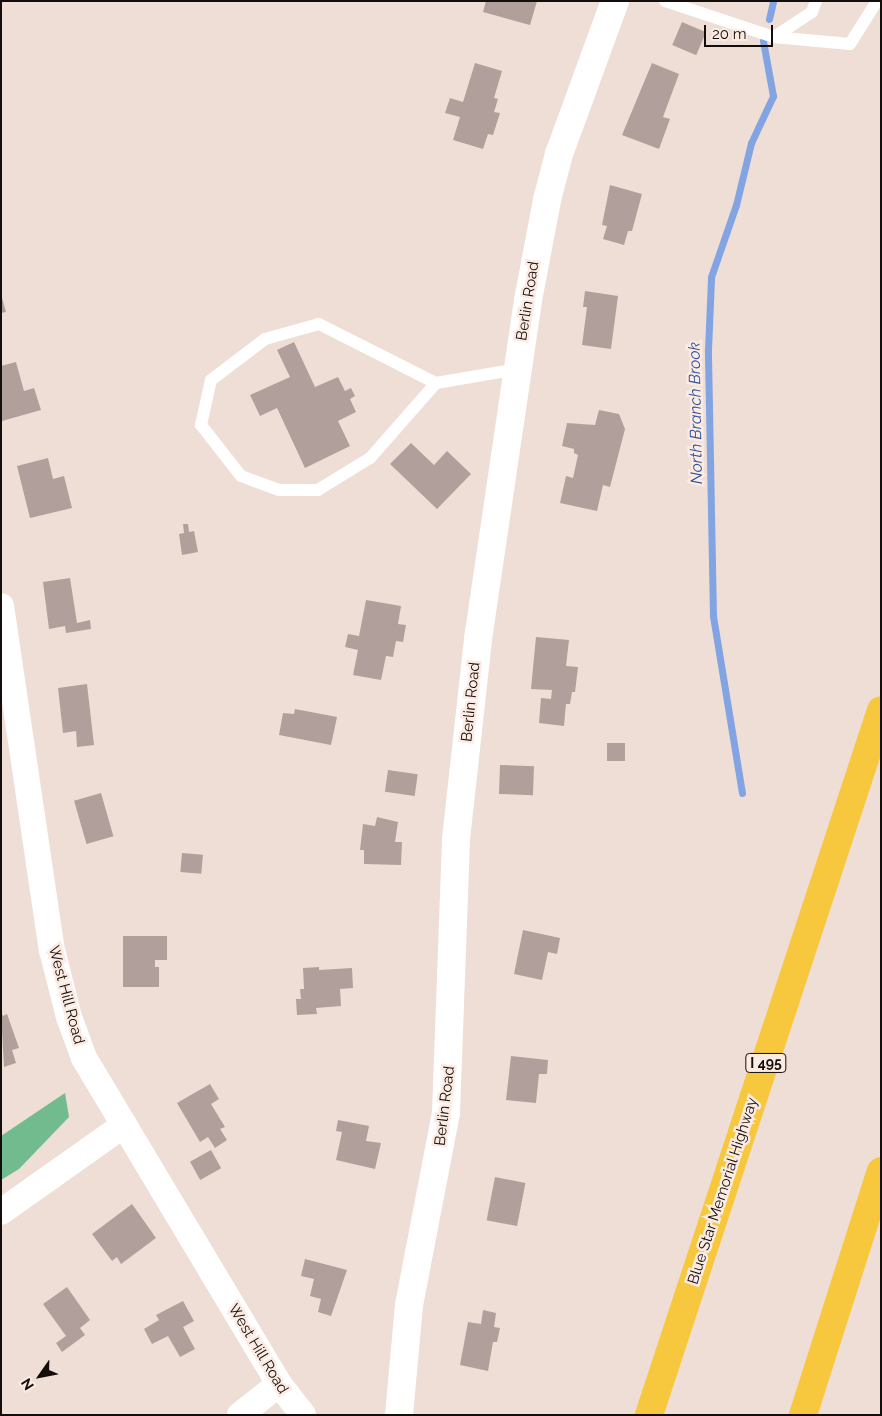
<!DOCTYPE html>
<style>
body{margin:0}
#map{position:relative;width:882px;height:1416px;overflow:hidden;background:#efded5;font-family:Raleway,sans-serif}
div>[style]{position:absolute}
.forest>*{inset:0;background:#72bb8e}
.stream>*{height:7px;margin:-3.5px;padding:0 3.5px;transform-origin:3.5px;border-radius:3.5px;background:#83a4e2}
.building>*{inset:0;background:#b19f9c;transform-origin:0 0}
.service>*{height:12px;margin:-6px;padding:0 6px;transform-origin:6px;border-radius:6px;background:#fff}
.minor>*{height:26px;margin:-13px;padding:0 13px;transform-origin:13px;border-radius:13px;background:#fff}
.tertiary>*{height:28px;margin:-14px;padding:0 14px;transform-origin:14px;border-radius:14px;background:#fff}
.motorway>*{height:28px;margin:-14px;padding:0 14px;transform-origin:14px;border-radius:14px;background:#f7c73e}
span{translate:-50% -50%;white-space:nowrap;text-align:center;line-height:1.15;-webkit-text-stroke:5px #fcebe2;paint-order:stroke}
.shield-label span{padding:1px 4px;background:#fcebe2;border:1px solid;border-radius:4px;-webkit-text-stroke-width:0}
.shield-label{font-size:14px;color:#130e0b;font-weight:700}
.street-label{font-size:15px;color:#130e0b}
.water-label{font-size:16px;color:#2c529c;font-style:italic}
.frame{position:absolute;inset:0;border:2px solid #130e0b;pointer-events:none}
.north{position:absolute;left:15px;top:1351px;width:50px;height:50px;-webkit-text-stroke:4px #fcebe2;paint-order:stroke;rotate:237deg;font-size:14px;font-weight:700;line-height:20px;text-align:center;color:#130e0b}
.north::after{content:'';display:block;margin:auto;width:18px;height:22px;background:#130e0b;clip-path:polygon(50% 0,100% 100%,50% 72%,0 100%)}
.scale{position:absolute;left:704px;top:25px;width:69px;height:22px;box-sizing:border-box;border:2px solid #130e0b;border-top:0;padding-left:6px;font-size:15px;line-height:18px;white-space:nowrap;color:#130e0b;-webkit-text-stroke:4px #fcebe2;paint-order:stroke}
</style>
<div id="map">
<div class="forest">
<i style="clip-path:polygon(65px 1093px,69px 1117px,19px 1169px,1px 1180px,1px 1136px)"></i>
</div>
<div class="stream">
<i style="left:769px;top:19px;width:18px;rotate:-77deg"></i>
<i style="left:742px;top:793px;width:179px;rotate:-99.3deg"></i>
<i style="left:713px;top:616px;width:266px;rotate:-91.1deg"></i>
<i style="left:708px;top:350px;width:73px;rotate:-87.6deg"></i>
<i style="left:711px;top:277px;width:76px;rotate:-70.9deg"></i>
<i style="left:736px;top:205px;width:64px;rotate:-76.4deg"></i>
<i style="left:751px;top:143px;width:52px;rotate:-64.9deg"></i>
<i style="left:773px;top:96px;width:56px;rotate:-100.3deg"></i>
</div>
<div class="building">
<i style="clip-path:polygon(486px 1px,537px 1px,530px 25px,483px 12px)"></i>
<i style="left:682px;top:22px;width:26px;height:25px;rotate:23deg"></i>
<i style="clip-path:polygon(475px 63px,502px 71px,494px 98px,498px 99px,494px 112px,500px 113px,493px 135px,488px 134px,483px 149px,453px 140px,460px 117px,445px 113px,450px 98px,463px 102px)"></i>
<i style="clip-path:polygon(652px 63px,679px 74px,663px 117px,670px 119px,659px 149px,622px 135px)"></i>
<i style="clip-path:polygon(610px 185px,642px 194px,632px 231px,628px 231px,624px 245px,603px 239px,607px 226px,602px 225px)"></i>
<i style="clip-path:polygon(585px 291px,618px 296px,611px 349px,582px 345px,587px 307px,583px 307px)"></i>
<i style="clip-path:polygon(1px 294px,6px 312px,1px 313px)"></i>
<i style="clip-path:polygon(294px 342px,315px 387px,338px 377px,345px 391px,351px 388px,355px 396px,350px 399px,356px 412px,338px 421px,350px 446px,305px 468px,277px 408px,260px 416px,250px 395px,290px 377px,277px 350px)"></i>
<i style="clip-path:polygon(16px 362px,24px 391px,34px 388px,41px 410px,2px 421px,1px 366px)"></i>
<i style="clip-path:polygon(599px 410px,619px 414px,625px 429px,610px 487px,603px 485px,597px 511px,560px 503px,566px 476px,573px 478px,578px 455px,574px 453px,574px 449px,562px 446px,567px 423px,595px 425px)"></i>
<i style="clip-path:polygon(411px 443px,434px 465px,447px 451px,471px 474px,437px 509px,390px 464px)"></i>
<i style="clip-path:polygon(48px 458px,53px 479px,64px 476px,72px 508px,30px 518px,17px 466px)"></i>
<i style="clip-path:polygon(183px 524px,188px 524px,189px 532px,194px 531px,198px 552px,182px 555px,179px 534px,184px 533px)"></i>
<i style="clip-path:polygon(70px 578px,77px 623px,90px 620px,91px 629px,66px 633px,65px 626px,49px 629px,43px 582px)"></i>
<i style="clip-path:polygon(366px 600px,401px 606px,398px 624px,406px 625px,403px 642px,396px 641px,393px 657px,386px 656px,381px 680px,353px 675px,358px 650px,345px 647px,348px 634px,359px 636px)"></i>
<i style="clip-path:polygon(536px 637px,569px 640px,566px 666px,578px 667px,575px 692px,572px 692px,570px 704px,566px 704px,564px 726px,539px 723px,541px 698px,551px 699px,552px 690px,531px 689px)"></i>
<i style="clip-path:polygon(87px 684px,94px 745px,77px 747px,76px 731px,63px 733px,58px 688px)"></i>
<i style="clip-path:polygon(295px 709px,337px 717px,331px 745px,279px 735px,283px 713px,294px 714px)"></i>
<i style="left:607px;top:743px;width:18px;height:18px"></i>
<i style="left:500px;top:765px;width:34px;height:29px;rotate:2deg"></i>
<i style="left:388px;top:770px;width:30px;height:22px;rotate:8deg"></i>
<i style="left:101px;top:793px;width:45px;height:28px;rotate:74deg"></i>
<i style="clip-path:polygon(377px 817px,398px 822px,395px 842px,402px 842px,401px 865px,364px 864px,364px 850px,360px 850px,363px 824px,375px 826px)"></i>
<i style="left:182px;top:853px;width:21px;height:19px;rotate:5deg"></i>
<i style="clip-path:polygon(523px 930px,560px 938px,557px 954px,548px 952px,542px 980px,514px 974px)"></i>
<i style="clip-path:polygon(123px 936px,167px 936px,167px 960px,155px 960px,155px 967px,159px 967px,159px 987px,123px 987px)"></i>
<i style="clip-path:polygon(319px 967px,319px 970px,352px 968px,353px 988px,340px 989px,341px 1006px,316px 1008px,317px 1014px,297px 1015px,296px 999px,301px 999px,300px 989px,304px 989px,303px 968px)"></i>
<i style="clip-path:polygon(1px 1012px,3px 1016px,7px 1014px,19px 1048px,12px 1050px,16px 1063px,4px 1067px)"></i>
<i style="clip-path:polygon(511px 1056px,548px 1060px,547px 1074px,539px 1074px,536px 1103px,506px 1100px)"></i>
<i style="clip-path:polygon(210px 1084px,219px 1099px,211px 1104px,225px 1127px,220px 1129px,227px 1140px,215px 1148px,208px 1137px,200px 1142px,177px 1103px)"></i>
<i style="clip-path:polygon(338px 1120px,369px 1126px,366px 1141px,381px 1143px,375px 1169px,336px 1160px,342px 1132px,336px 1131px)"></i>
<i style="left:211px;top:1150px;width:21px;height:24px;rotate:61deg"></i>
<i style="left:495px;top:1177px;width:31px;height:44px;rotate:11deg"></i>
<i style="clip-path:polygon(132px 1204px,156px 1238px,121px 1264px,117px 1257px,112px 1261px,92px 1234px)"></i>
<i style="clip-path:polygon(305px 1259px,347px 1270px,331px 1316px,318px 1312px,321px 1299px,310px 1296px,314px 1279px,301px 1276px)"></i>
<i style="clip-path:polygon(67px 1287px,90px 1320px,80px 1328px,85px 1335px,62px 1352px,56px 1343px,66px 1336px,43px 1304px)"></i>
<i style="clip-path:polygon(183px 1301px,194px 1321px,183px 1327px,195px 1349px,180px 1357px,168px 1336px,152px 1344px,144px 1329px,159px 1320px,156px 1315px)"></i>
<i style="clip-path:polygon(483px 1310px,496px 1313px,494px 1327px,500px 1328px,497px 1342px,493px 1342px,488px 1371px,460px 1365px,468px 1322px,481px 1324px)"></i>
</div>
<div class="service">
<i style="left:665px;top:1px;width:115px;rotate:18.3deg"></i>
<i style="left:774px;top:37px;width:76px;rotate:5.3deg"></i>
<i style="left:850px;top:44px;width:51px;rotate:-57.9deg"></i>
<i style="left:774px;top:37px;width:45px;rotate:-33.3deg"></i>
<i style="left:812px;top:12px;width:12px;rotate:-70deg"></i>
<i style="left:436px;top:383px;width:100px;rotate:131.3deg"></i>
<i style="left:370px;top:458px;width:61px;rotate:148.4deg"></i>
<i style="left:318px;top:490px;width:39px;rotate:180deg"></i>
<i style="left:279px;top:490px;width:40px;rotate:-159.8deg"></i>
<i style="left:241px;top:476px;width:65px;rotate:-128.1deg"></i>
<i style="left:201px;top:425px;width:46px;rotate:-77.5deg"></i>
<i style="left:211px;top:380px;width:68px;rotate:-37.2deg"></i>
<i style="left:265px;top:339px;width:56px;rotate:-15.5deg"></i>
<i style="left:319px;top:324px;width:131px;rotate:26.8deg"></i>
<i style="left:436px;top:383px;width:83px;rotate:-9.7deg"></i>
</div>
<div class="minor">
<i style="left:1px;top:606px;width:348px;rotate:81.6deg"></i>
<i style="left:52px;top:950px;width:69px;rotate:75.8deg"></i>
<i style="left:69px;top:1017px;width:44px;rotate:69.9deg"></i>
<i style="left:84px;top:1058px;width:380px;rotate:59.1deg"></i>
<i style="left:279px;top:1384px;width:39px;rotate:52deg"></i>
<i style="left:1px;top:1212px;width:151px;rotate:-35.3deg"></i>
<i style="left:240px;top:1415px;width:50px;rotate:-38.5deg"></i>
</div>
<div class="tertiary">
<i style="left:399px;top:1415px;width:110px;rotate:-84.8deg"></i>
<i style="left:409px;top:1305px;width:196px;rotate:-79.1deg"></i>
<i style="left:446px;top:1113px;width:274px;rotate:-87.9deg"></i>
<i style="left:456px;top:839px;width:201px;rotate:-83.7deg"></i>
<i style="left:478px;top:639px;width:343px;rotate:-81.6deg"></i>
<i style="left:528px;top:300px;width:102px;rotate:-79.2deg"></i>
<i style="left:547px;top:200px;width:48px;rotate:-75.4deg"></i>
<i style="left:559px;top:154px;width:163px;rotate:-69.9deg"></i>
</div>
<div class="motorway">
<i style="left:649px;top:1415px;width:742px;rotate:-71.78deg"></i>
<i style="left:803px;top:1415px;width:256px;rotate:-72.3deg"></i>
</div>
<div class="shield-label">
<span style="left:766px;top:1063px">I 495</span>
</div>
<div class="street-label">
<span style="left:528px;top:301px;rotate:-81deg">Berlin Road</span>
<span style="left:471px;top:702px;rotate:-84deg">Berlin Road</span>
<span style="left:66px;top:995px;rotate:75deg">West Hill Road</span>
<span style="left:445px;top:1106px;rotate:-83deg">Berlin Road</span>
<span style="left:723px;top:1191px;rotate:-72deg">Blue Star Memorial Highway</span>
<span style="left:258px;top:1349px;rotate:59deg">West Hill Road</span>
</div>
<div class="water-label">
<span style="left:696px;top:413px;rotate:-91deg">North Branch Brook</span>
</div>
<div class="frame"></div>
<div class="north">N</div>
<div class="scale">20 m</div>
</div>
